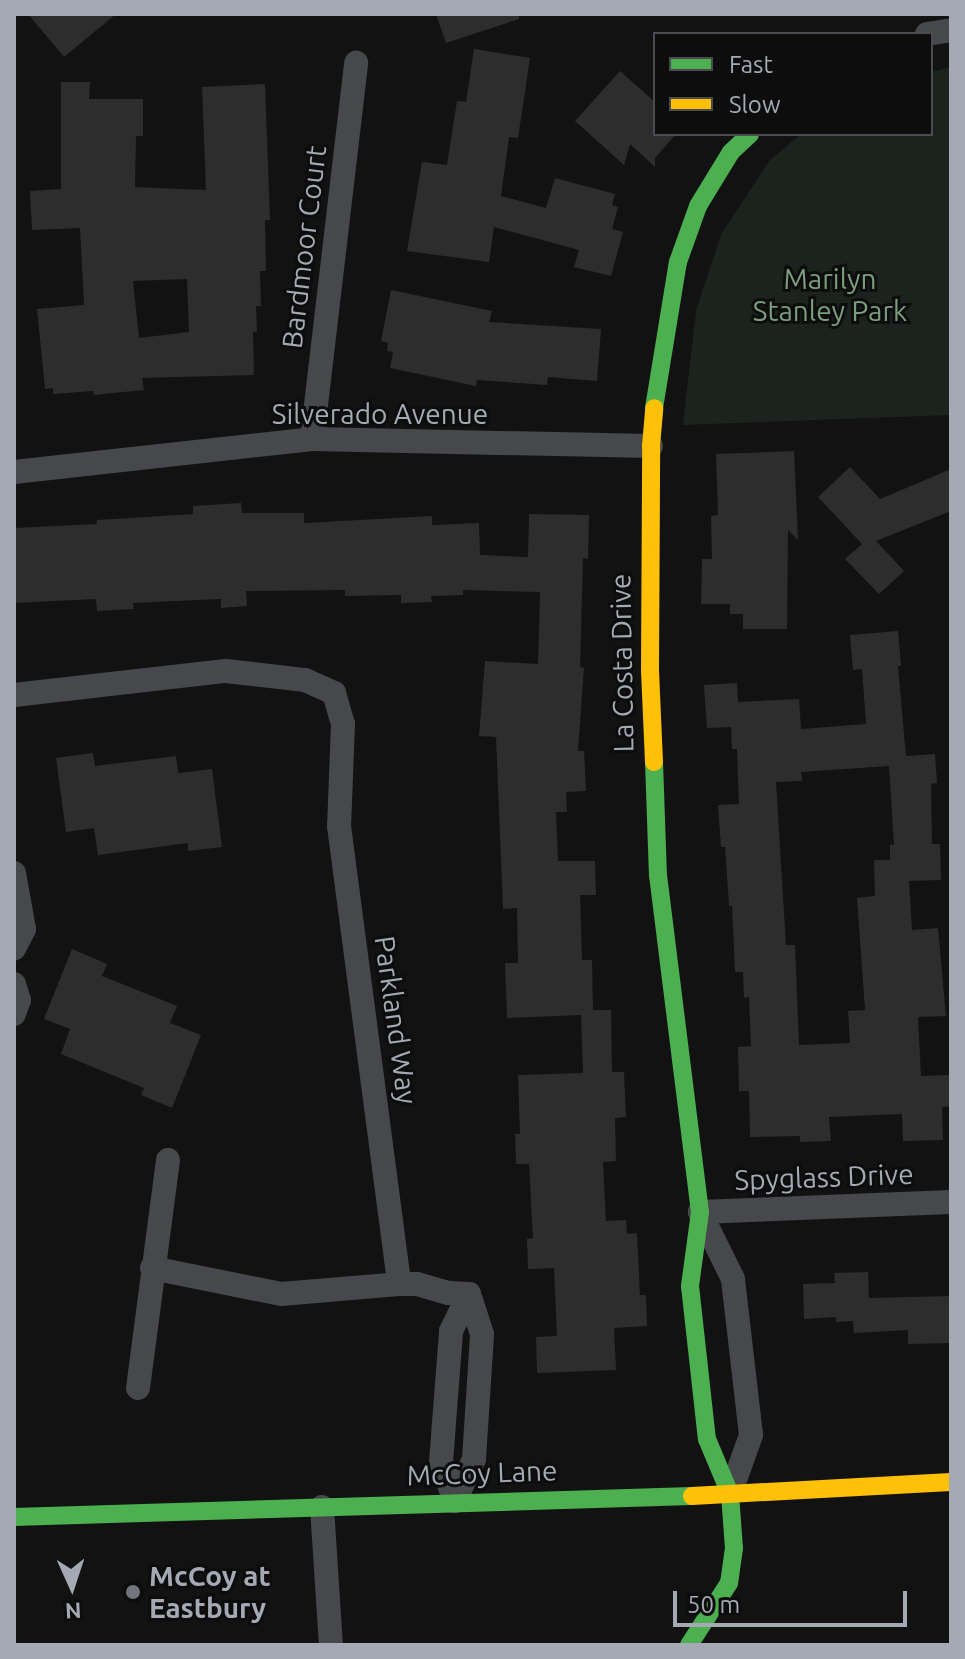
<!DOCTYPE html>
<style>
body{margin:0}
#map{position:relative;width:965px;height:1659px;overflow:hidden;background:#121213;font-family:Ubuntu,sans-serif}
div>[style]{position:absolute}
.green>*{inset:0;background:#1c221d}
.building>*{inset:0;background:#2d2d2e}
.street>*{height:24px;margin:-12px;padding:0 12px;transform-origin:12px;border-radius:12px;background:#47484b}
.fast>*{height:18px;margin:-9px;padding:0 9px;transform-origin:9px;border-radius:9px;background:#4caf50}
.slow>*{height:18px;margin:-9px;padding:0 9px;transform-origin:9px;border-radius:9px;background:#ffc107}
.dots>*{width:22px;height:22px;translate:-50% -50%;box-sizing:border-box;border:4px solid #0d0d0e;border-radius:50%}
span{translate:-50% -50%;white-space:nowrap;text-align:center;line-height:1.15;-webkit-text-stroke:6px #0d0d0e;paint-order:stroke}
.street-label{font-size:28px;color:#a4a9b3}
.park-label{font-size:28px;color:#7b9d7d}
.poi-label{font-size:28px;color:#a4a9b3;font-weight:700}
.left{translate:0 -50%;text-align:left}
.frame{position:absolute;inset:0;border:16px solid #a4a9b3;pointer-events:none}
.legend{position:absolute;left:653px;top:32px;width:280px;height:104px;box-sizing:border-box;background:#0d0d0e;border:2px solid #494b50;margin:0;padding:10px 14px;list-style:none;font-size:24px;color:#a4a9b3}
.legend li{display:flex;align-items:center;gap:16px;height:40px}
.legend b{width:40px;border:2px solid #494b50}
.north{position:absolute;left:32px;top:1547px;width:80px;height:80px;-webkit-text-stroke:6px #0d0d0e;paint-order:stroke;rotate:177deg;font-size:22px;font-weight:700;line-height:32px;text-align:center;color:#a4a9b3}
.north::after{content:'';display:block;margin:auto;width:28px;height:36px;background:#a4a9b3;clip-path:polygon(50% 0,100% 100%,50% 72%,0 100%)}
.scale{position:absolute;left:673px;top:1591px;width:234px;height:36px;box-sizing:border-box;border:4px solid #a4a9b3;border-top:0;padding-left:10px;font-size:24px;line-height:28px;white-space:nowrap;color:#a4a9b3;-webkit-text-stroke:6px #0d0d0e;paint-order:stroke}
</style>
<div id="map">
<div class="green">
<i style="clip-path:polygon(951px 67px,951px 415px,683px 425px,696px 310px,722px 233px,769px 161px,801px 134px,931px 134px,931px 72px)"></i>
</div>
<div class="building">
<i style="clip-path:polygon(28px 14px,116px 14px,64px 57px)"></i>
<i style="clip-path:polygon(436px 14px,519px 14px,519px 19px,446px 43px)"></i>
<i style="clip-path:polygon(474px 49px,530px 58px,518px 138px,509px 137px,501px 196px,546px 208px,555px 178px,615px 194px,612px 205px,618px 207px,612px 229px,623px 232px,611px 276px,574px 267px,579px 250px,494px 227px,489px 262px,407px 251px,422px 162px,447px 165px,457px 101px,466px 102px)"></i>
<i style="clip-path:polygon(620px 71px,655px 102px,655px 134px,676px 134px,655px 158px,655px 167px,630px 144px,624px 165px,575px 121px)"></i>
<i style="clip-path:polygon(evenodd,61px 82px,90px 82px,89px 99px,143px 99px,143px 136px,136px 136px,135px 187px,206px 190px,202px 87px,265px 84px,270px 220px,265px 220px,266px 271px,260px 271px,261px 306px,256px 306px,257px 332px,253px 332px,254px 375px,142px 378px,144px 390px,94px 395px,93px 391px,53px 394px,53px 388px,45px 389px,37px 309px,84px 305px,80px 228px,32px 230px,30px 191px,61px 189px,61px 82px,187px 279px,189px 332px,139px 338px,133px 281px,187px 279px)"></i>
<i style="clip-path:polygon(391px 290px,492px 311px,489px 322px,601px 329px,597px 381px,548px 377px,547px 385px,477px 380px,476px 386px,390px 368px,393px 352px,387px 351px,388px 343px,381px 341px)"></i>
<i style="clip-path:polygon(794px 451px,798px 540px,788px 530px,787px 629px,743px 629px,743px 614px,730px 614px,730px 604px,701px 604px,702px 559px,712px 559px,711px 516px,718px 515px,716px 454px)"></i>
<i style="clip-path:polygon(850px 467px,880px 499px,951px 469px,951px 511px,876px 541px,904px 571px,879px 594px,845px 559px,862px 544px,818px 497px)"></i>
<i style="clip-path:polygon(241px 503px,242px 513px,304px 513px,304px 523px,432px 516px,432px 525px,479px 523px,480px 555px,528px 557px,529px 514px,589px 515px,588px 559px,583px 558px,580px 667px,584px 668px,578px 751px,584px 751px,586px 791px,566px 792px,567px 812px,556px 812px,558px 861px,595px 861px,596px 895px,580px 895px,582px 960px,592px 960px,593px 1010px,611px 1010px,612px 1072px,624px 1072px,626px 1117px,615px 1118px,616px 1161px,603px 1162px,606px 1221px,626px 1220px,627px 1234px,637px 1233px,640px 1295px,646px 1295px,647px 1326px,614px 1328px,616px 1370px,537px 1373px,536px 1337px,557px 1336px,554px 1268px,528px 1269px,527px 1239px,533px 1238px,529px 1164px,516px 1164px,515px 1134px,520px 1134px,518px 1075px,583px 1073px,581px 1015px,507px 1018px,505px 963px,518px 963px,517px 908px,503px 909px,496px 737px,479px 736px,485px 661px,538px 664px,540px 592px,463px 590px,463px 595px,431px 596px,432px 602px,401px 603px,401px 595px,345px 596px,345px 590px,246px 591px,247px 606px,221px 608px,221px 599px,133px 603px,134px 609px,97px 611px,96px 599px,14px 603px,14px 528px,97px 524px,97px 520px,193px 514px,193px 506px)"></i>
<i style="clip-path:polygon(evenodd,898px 631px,901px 666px,898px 666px,906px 756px,935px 754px,937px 783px,931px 784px,932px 844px,940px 844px,941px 880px,909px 881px,912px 930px,938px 928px,946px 1016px,918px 1017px,921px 1076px,951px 1075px,951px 1106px,942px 1107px,943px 1140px,903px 1141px,902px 1114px,829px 1117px,831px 1141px,800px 1142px,800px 1136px,750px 1137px,749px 1091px,739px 1091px,738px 1047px,751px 1046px,749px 997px,744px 998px,743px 972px,735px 972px,732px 906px,729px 906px,725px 847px,721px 847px,718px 805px,739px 804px,737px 749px,732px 749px,731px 727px,707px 728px,704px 685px,737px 683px,738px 702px,799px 699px,801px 729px,866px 724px,862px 669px,853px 670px,850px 635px,898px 631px,889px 766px,894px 845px,890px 845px,890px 860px,874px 860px,875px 896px,857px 898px,865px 1010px,848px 1011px,850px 1043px,799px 1045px,795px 945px,786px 945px,776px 782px,802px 781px,801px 772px,889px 766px)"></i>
<i style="clip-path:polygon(93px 753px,95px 766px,176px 756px,178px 773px,212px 769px,222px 847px,188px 851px,188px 843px,98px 855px,94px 828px,66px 832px,56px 758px)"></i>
<i style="clip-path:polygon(72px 949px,107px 964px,102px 976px,177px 1006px,170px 1023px,201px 1035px,172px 1108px,141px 1095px,144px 1088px,61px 1054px,70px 1029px,44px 1019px)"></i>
<i style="clip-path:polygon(868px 1272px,869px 1298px,951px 1296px,951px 1343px,908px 1344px,908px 1330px,854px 1333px,853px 1321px,836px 1322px,836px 1317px,804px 1319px,803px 1284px,835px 1283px,834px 1273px)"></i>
</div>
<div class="street">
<i style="left:927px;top:34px;width:24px;rotate:-9deg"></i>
<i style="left:312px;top:439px;width:379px;rotate:-83.3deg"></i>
<i style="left:14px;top:472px;width:300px;rotate:-6.3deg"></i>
<i style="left:312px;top:439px;width:339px;rotate:1.2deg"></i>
<i style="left:14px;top:695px;width:213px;rotate:-6.5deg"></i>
<i style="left:226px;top:671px;width:80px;rotate:6.5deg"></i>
<i style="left:305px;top:680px;width:32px;rotate:24deg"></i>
<i style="left:334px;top:693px;width:32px;rotate:74deg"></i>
<i style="left:343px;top:724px;width:102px;rotate:92.2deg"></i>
<i style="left:339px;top:826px;width:462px;rotate:82.5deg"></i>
<i style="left:399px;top:1284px;width:18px"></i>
<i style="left:417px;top:1284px;width:33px;rotate:16deg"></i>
<i style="left:449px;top:1293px;width:20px;rotate:3deg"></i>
<i style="left:14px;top:873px;width:57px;rotate:79.9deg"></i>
<i style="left:24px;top:929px;width:22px;rotate:117deg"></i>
<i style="left:14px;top:984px;width:17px;rotate:73deg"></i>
<i style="left:19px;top:1000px;width:15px;rotate:110deg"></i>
<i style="left:152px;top:1268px;width:132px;rotate:11.4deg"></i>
<i style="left:281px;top:1294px;width:118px;rotate:-4.8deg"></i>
<i style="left:138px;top:1388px;width:230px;rotate:-82.5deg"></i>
<i style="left:730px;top:1494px;width:63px;rotate:-70.4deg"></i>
<i style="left:751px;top:1435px;width:157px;rotate:-96.6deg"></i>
<i style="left:733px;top:1279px;width:75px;rotate:-116.2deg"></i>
<i style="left:700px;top:1212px;width:251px;rotate:-2.3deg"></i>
<i style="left:455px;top:1501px;width:41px;rotate:-109.7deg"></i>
<i style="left:441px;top:1462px;width:131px;rotate:-85.6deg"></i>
<i style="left:451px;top:1331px;width:41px;rotate:-64.1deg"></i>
<i style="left:455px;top:1501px;width:46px;rotate:-65.7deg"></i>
<i style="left:474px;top:1459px;width:125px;rotate:-86.3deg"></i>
<i style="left:482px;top:1334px;width:42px;rotate:-108deg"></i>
<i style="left:322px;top:1507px;width:138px;rotate:86.3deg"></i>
</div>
<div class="fast">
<i style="left:654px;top:408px;width:148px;rotate:-80.7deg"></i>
<i style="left:678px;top:262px;width:59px;rotate:-70.3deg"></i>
<i style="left:698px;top:206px;width:63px;rotate:-58.6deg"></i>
<i style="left:731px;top:152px;width:26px;rotate:-43deg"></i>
<i style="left:654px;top:762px;width:113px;rotate:88deg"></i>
<i style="left:658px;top:875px;width:340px;rotate:82.9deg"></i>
<i style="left:700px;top:1212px;width:75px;rotate:97.7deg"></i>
<i style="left:690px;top:1286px;width:154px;rotate:83.7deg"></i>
<i style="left:707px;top:1439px;width:60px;rotate:67.3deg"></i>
<i style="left:730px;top:1494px;width:54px;rotate:85.8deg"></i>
<i style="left:734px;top:1548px;width:35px;rotate:98deg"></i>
<i style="left:729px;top:1583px;width:74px;rotate:122.8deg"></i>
<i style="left:14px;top:1517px;width:678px;rotate:-1.77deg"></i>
</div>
<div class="slow">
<i style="left:654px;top:762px;width:92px;rotate:-92.5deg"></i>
<i style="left:650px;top:670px;width:224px;rotate:-89.7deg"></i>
<i style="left:651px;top:446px;width:38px;rotate:-85deg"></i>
<i style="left:692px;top:1496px;width:259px;rotate:-3.1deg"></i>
</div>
<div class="dots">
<i style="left:133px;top:1592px;background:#71747b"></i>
</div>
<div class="street-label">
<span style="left:304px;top:247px;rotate:-83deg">Bardmoor Court</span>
<span style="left:380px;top:414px">Silverado Avenue</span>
<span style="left:622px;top:663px;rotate:-91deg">La Costa Drive</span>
<span style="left:396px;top:1020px;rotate:82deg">Parkland Way</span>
<span style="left:824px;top:1177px;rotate:-2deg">Spyglass Drive</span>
<span style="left:482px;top:1473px;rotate:-2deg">McCoy Lane</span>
</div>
<div class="park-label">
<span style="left:830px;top:295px">Marilyn<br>Stanley Park</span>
</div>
<div class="poi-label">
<span class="left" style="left:149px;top:1592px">McCoy at<br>Eastbury</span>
</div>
<div class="frame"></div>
<ul class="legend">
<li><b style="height:10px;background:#4caf50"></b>Fast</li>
<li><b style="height:10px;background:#ffc107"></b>Slow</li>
</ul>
<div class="north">N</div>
<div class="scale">50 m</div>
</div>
